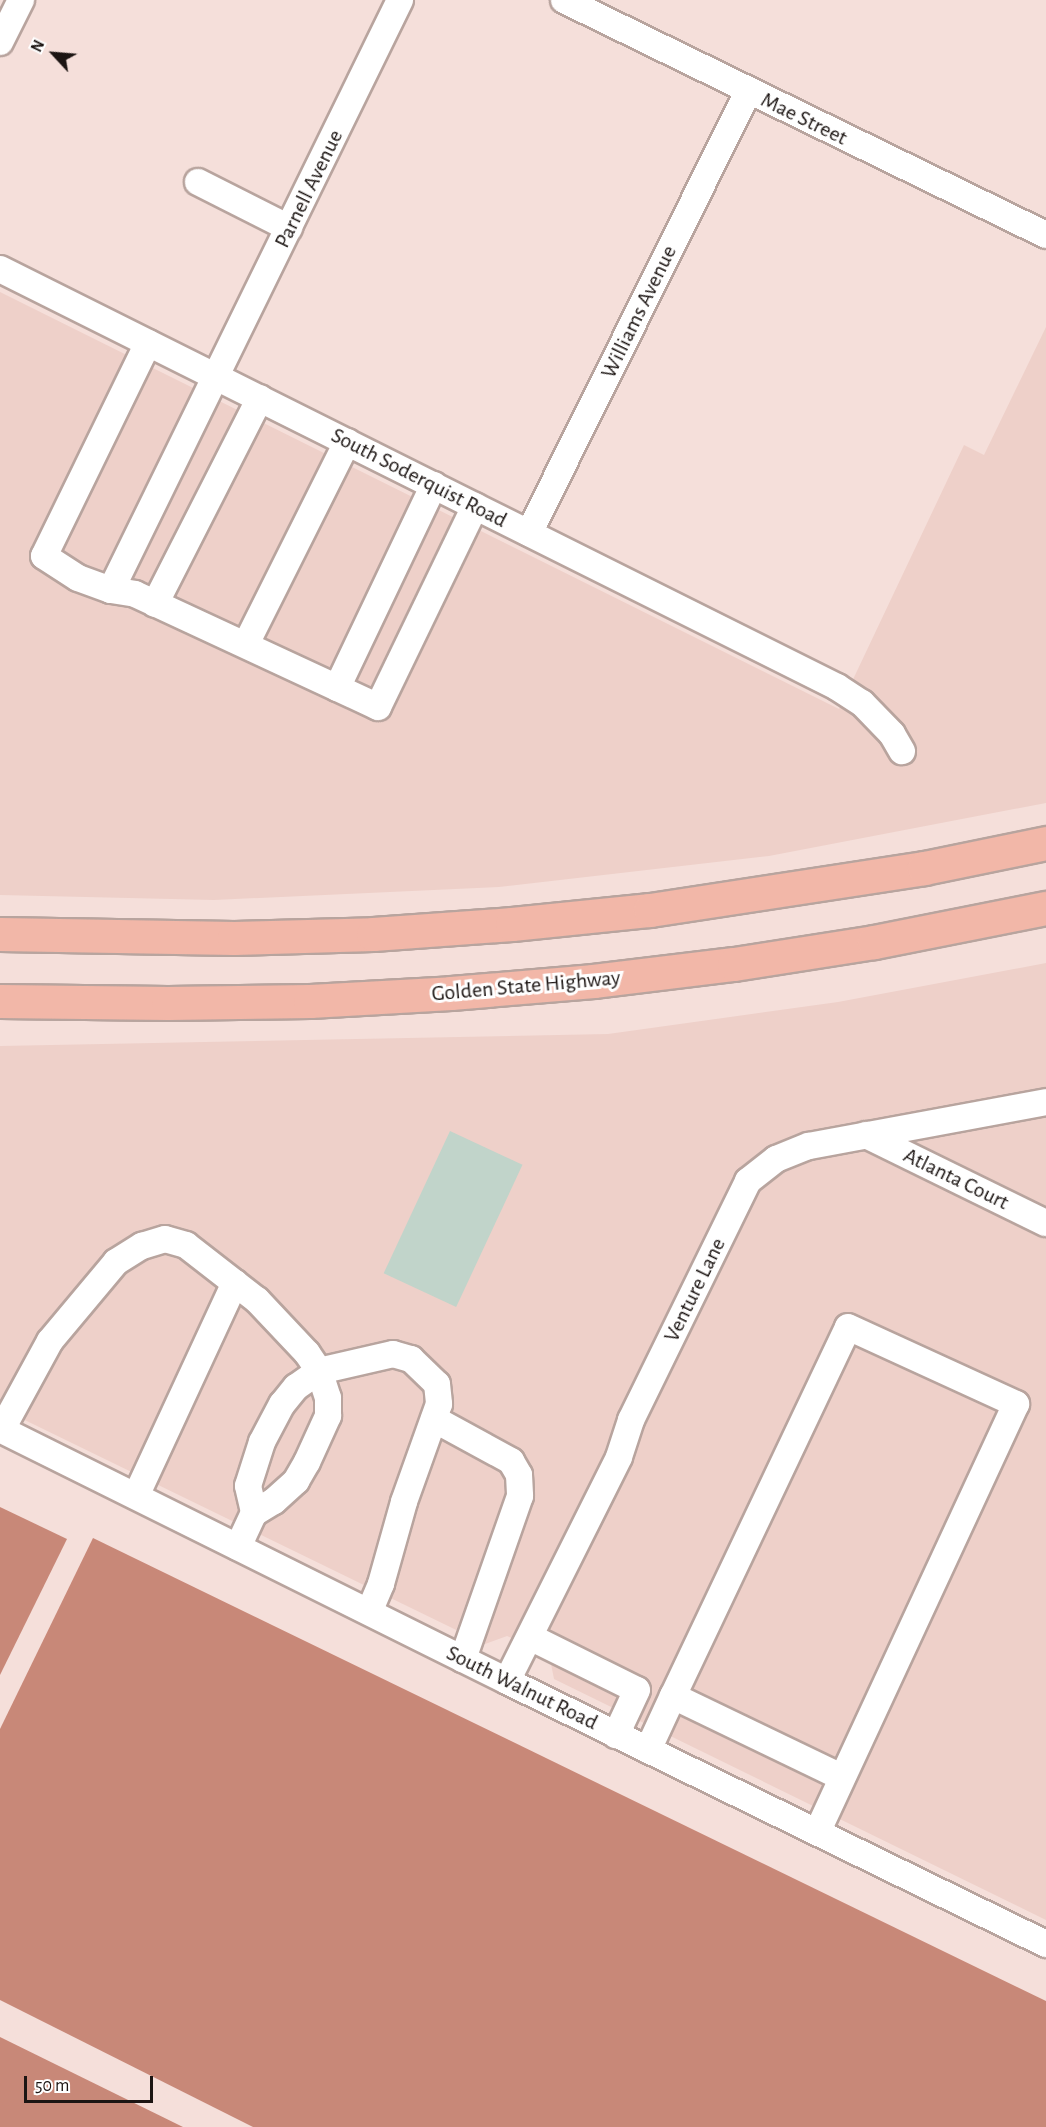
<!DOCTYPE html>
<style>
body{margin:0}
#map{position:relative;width:1046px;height:2127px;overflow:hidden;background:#f5dfda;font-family:"Alegreya Sans",sans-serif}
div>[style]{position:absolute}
.built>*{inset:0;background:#eed0c9}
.water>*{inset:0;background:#c88878}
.building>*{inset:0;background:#c1d4ca;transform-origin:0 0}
.roads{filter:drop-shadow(2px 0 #b8a49e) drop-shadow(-2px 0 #b8a49e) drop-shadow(0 2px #b8a49e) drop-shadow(0 -2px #b8a49e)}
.minor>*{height:26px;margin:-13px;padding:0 13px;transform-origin:13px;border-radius:13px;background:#fff}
.highway>*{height:33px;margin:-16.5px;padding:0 16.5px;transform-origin:16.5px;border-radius:16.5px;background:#f2b7a8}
span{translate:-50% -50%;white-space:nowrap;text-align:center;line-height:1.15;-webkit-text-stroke:6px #fff;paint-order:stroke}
.street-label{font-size:22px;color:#1c1513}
.north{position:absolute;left:24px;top:24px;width:60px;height:60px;-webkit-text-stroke:4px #fff;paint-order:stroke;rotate:296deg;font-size:16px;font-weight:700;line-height:24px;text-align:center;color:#1c1513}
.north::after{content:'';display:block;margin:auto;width:21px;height:27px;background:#1c1513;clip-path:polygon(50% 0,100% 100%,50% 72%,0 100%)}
.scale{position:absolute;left:24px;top:2076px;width:129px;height:27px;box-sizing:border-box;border:3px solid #1c1513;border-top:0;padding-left:8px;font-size:18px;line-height:21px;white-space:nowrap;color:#1c1513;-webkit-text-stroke:4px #fff;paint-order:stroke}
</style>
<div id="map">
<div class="built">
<i style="clip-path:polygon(0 292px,839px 709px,964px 445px,984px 455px,1046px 327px,1046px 803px,769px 856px,499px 887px,214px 900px,0 895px)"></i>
<i style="clip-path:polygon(1046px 963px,1046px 1920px,554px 1679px,549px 1654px,507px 1636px,485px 1644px,0 1408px,0 1046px,608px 1034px,838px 1002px)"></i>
</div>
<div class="water">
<i style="clip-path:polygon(0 1507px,67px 1539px,0 1675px)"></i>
<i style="clip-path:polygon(93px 1538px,1046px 2001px,1046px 2127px,253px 2127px,0 2000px,0 1729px)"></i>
<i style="clip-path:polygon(0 2037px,183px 2127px,0 2127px)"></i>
</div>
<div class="building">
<i style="left:450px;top:1131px;width:80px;height:157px;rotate:25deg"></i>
</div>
<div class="roads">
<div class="minor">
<i style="left:564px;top:0;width:536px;rotate:25.99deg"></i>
<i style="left:0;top:42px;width:47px;rotate:-63.4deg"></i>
<i style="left:198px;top:182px;width:102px;rotate:26.8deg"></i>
<i style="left:0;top:269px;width:936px;rotate:26.54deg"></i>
<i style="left:837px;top:687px;width:30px;rotate:33deg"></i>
<i style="left:862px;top:703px;width:43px;rotate:45.9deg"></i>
<i style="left:892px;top:734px;width:20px;rotate:60deg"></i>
<i style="left:148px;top:343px;width:237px;rotate:116deg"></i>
<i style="left:44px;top:556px;width:40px;rotate:32.9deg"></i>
<i style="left:78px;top:578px;width:35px;rotate:20deg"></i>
<i style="left:111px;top:590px;width:657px;rotate:-63.9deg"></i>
<i style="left:529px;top:533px;width:492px;rotate:-63.6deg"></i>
<i style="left:111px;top:590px;width:24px;rotate:9deg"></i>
<i style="left:135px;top:594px;width:268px;rotate:24.9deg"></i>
<i style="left:378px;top:707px;width:223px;rotate:-64.2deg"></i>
<i style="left:155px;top:604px;width:231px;rotate:-63deg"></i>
<i style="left:246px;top:644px;width:226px;rotate:-63.4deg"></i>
<i style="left:337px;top:688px;width:225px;rotate:-64.5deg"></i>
<i style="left:866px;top:1135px;width:200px;rotate:26.1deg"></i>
<i style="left:434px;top:1419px;width:88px;rotate:28.6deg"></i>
<i style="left:511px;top:1461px;width:16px;rotate:60deg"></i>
<i style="left:519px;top:1475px;width:21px;rotate:87deg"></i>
<i style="left:520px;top:1496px;width:173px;rotate:109.3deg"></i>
<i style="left:0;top:1429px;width:566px;rotate:26.43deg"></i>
<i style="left:507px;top:1681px;width:600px;rotate:26.01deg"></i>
<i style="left:2px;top:1429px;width:100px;rotate:-61.4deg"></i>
<i style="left:50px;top:1341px;width:103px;rotate:-50.1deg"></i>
<i style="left:116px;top:1262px;width:31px;rotate:-32deg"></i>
<i style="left:142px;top:1246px;width:24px;rotate:-17deg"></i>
<i style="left:165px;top:1239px;width:22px;rotate:16deg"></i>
<i style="left:186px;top:1245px;width:90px;rotate:37.8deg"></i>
<i style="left:257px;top:1300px;width:73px;rotate:46.7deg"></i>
<i style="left:307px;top:1353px;width:22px;rotate:56deg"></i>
<i style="left:319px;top:1371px;width:76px;rotate:-12.9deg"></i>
<i style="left:393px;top:1354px;width:19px;rotate:16deg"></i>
<i style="left:411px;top:1359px;width:36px;rotate:44deg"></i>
<i style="left:437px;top:1384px;width:20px;rotate:84deg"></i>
<i style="left:439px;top:1404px;width:104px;rotate:109.7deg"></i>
<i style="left:404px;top:1502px;width:85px;rotate:105.7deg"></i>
<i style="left:381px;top:1584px;width:30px;rotate:113deg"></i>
<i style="left:136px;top:1496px;width:235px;rotate:-65.1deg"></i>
<i style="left:238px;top:1547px;width:38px;rotate:-65deg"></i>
<i style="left:254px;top:1513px;width:23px;rotate:-31deg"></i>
<i style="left:274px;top:1501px;width:30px;rotate:-42deg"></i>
<i style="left:296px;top:1481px;width:22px;rotate:-60deg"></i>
<i style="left:307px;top:1462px;width:51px;rotate:-65.5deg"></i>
<i style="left:328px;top:1416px;width:18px;rotate:-90deg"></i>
<i style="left:328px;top:1398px;width:28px;rotate:-108deg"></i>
<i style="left:319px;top:1371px;width:28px;rotate:145deg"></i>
<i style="left:296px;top:1387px;width:22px;rotate:129deg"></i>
<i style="left:282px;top:1404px;width:43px;rotate:117.8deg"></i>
<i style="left:262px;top:1442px;width:46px;rotate:107.7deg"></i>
<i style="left:248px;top:1486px;width:28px;rotate:77deg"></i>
<i style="left:530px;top:1637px;width:119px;rotate:26.4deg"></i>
<i style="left:637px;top:1690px;width:50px;rotate:115deg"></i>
<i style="left:507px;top:1681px;width:250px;rotate:-63.4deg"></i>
<i style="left:619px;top:1457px;width:39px;rotate:-72deg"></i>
<i style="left:631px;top:1420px;width:266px;rotate:-63.9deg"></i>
<i style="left:748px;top:1181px;width:36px;rotate:-38deg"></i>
<i style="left:776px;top:1159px;width:35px;rotate:-22deg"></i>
<i style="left:809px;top:1146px;width:241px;rotate:-10.5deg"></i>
<i style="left:673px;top:1696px;width:408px;rotate:-64.6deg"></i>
<i style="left:848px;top:1327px;width:185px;rotate:24.6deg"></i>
<i style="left:1016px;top:1404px;width:472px;rotate:114.9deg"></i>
<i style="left:648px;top:1750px;width:60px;rotate:-65.2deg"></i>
<i style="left:673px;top:1696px;width:187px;rotate:25.7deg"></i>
</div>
<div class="highway">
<i style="left:0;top:934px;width:234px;rotate:1deg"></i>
<i style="left:234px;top:938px;width:139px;rotate:-1.6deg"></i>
<i style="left:373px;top:934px;width:139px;rotate:-4.1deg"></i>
<i style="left:512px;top:924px;width:139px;rotate:-5.8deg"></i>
<i style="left:650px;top:910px;width:277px;rotate:-8.7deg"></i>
<i style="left:924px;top:868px;width:125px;rotate:-11.6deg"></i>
<i style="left:0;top:1001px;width:168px;rotate:0.7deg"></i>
<i style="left:168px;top:1003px;width:142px;rotate:-0.8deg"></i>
<i style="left:310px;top:1001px;width:141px;rotate:-3.2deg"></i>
<i style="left:451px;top:993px;width:143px;rotate:-4.8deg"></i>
<i style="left:593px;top:981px;width:142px;rotate:-6.9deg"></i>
<i style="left:734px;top:964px;width:142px;rotate:-8.9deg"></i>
<i style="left:874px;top:942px;width:175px;rotate:-11.2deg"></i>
</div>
</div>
<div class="street-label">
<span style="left:804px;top:119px;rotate:26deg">Mae Street</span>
<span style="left:309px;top:189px;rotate:-64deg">Parnell Avenue</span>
<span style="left:639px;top:312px;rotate:-64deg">Williams Avenue</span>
<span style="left:419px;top:478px;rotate:27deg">South Soderquist Road</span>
<span style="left:526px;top:986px;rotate:-5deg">Golden State Highway</span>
<span style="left:956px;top:1179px;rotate:26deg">Atlanta Court</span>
<span style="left:695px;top:1290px;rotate:-64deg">Venture Lane</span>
<span style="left:522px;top:1688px;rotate:26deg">South Walnut Road</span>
</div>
<div class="north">N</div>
<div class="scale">50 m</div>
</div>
